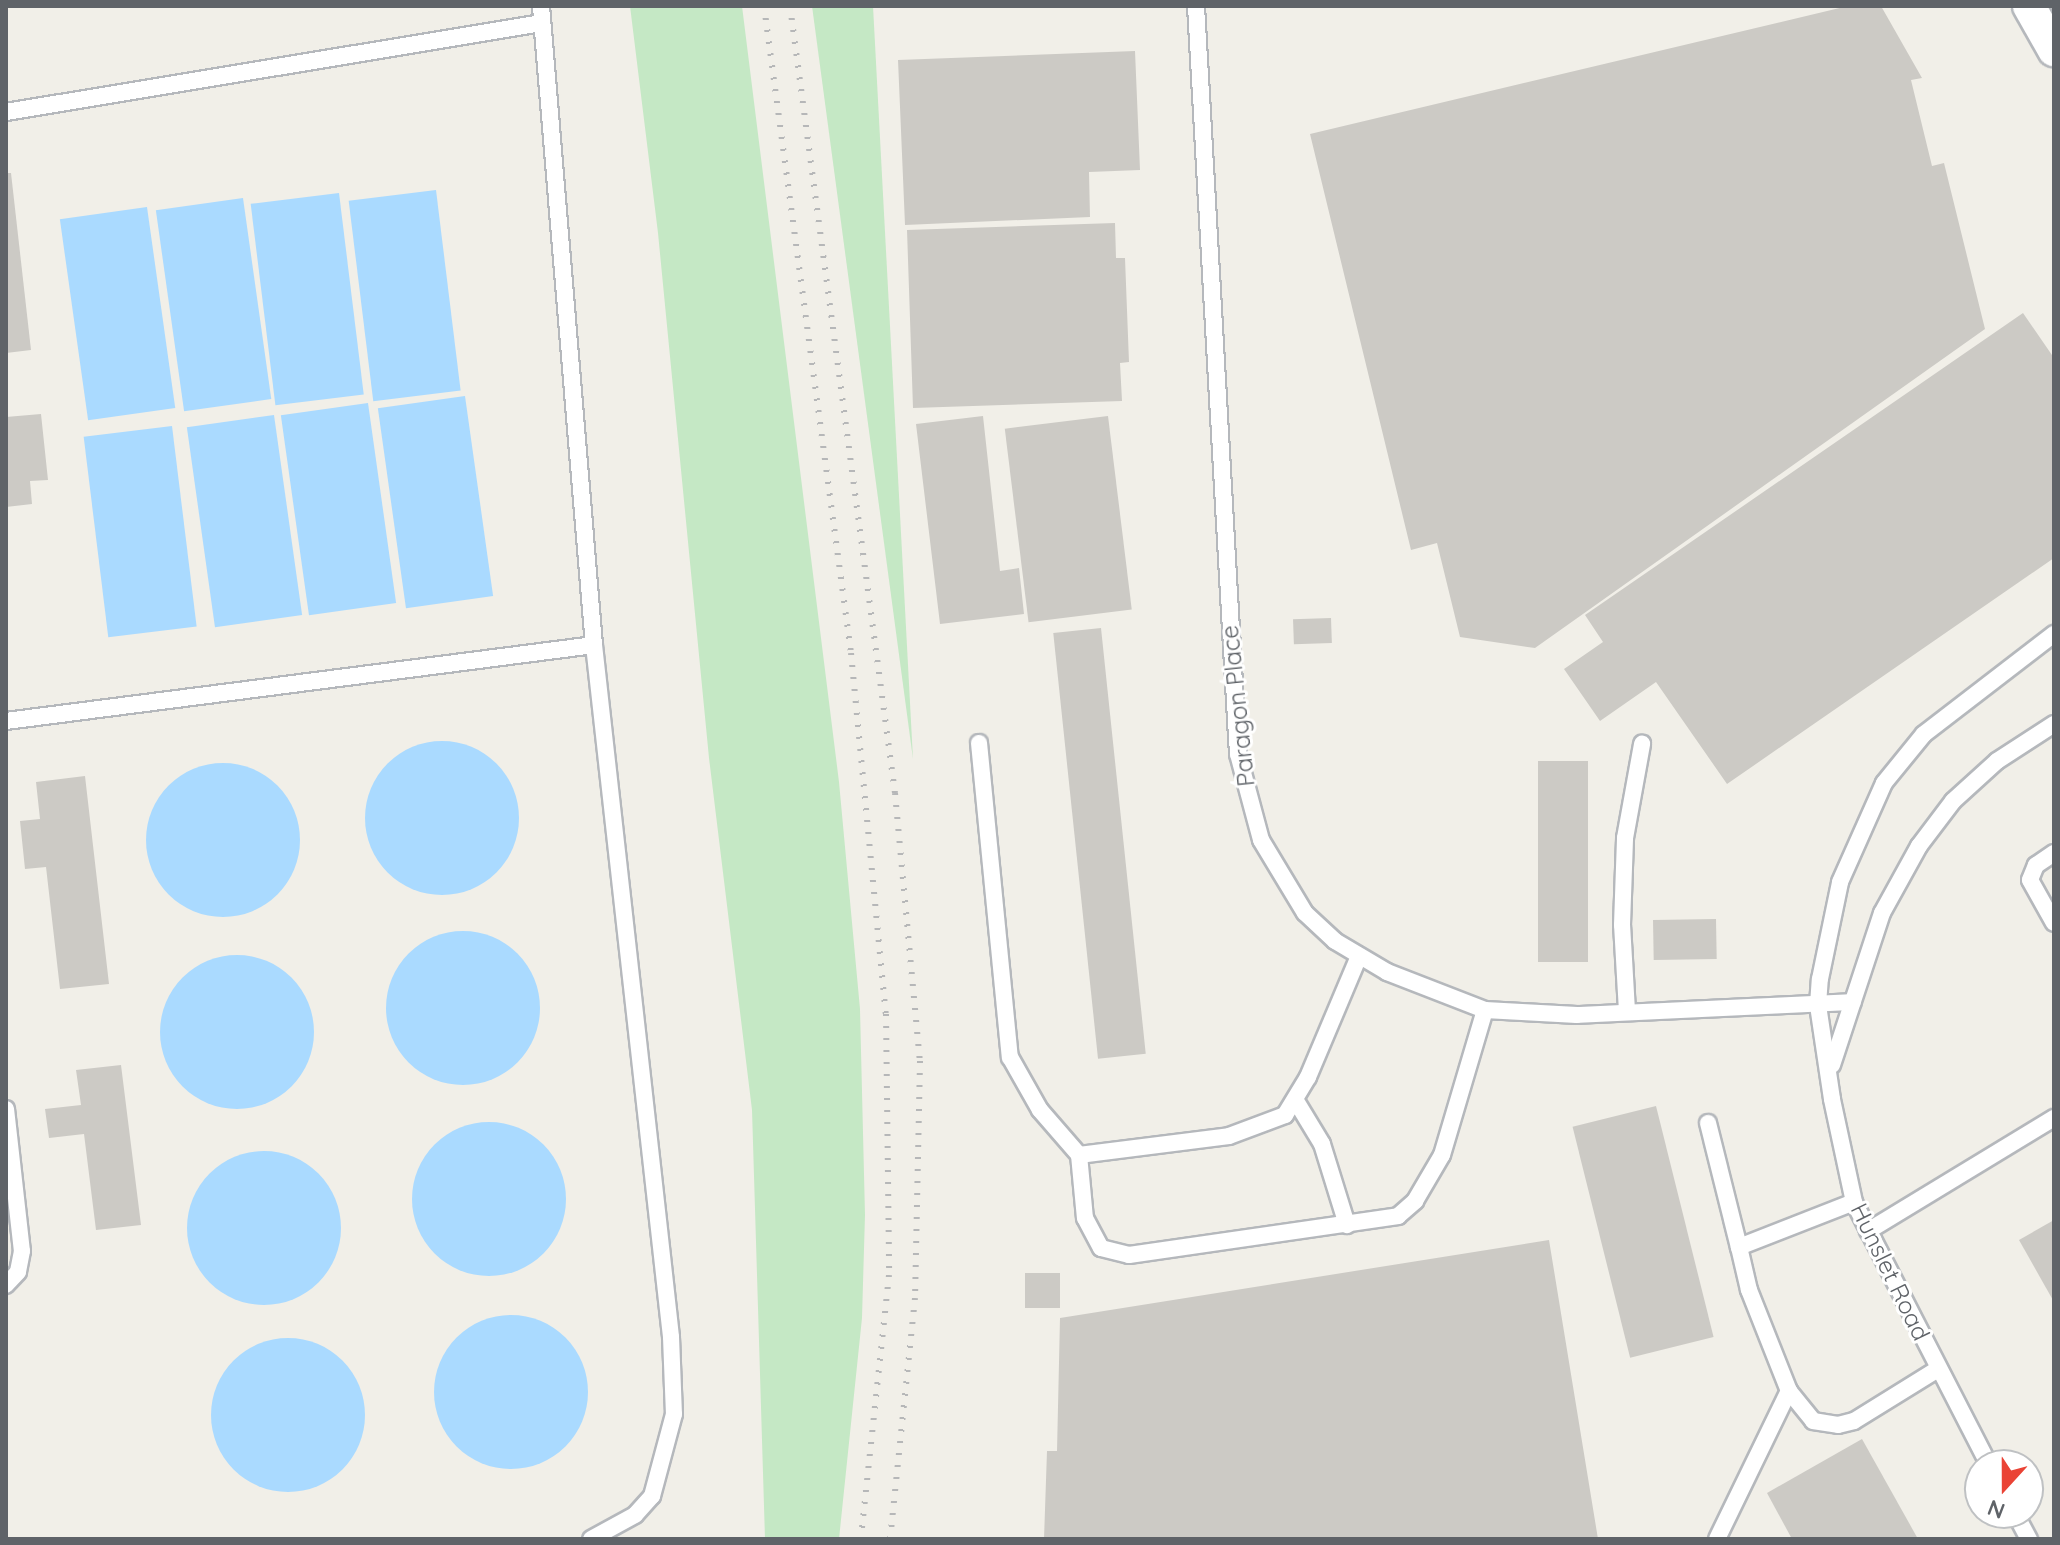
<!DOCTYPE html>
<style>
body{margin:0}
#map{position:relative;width:2060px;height:1545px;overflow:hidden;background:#f1efe8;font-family:Quicksand,sans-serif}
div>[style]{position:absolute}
.green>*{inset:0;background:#c5e8c5}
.water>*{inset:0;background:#aadaff;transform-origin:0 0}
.round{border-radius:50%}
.building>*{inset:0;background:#cccac5;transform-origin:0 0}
.roads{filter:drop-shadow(2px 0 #b5b8bc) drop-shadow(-2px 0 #b5b8bc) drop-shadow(0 2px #b5b8bc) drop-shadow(0 -2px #b5b8bc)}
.lane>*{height:16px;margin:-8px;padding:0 8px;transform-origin:8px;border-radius:8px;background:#fff}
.street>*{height:32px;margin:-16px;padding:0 16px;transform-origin:16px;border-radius:16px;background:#fff}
.rail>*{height:6px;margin-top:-3px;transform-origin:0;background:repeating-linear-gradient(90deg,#b6b7b8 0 2px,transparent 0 12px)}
span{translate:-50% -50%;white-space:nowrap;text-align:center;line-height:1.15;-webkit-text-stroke:6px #fff;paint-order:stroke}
.street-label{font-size:24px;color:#5f6368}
.frame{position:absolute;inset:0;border:8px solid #5f6368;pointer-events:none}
.north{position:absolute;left:1964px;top:1449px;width:80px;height:80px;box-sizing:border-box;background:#fff;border:2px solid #bfc1c3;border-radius:50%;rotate:201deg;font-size:22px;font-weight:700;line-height:32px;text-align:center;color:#5f6368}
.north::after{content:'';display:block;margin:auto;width:28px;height:36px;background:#ea4335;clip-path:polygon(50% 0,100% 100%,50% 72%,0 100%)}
</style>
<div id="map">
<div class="green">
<i style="clip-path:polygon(630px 6px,742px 6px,839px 782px,860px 1009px,865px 1215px,862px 1318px,839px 1539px,765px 1539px,752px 1110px,709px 758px,658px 233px)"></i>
<i style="clip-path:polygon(812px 6px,873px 6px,913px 759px)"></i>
</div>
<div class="water">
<i style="left:436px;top:190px;width:202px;height:88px;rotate:83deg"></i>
<i style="left:339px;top:193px;width:203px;height:89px;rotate:83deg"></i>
<i style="left:243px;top:198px;width:203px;height:88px;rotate:82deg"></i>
<i style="left:147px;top:207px;width:203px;height:88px;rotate:82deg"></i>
<i style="left:465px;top:396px;width:202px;height:88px;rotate:82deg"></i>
<i style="left:368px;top:403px;width:202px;height:88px;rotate:82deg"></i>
<i style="left:274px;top:415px;width:202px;height:88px;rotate:82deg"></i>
<i style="left:172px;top:426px;width:202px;height:89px;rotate:83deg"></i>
<i class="round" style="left:365px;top:741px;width:154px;height:154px"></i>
<i class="round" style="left:146px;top:763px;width:154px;height:154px"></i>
<i class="round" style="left:386px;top:931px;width:154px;height:154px"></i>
<i class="round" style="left:160px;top:955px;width:154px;height:154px"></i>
<i class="round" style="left:412px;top:1122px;width:154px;height:154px"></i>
<i class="round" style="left:187px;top:1151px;width:154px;height:154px"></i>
<i class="round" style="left:434px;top:1315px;width:154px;height:154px"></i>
<i class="round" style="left:211px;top:1338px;width:154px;height:154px"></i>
</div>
<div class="building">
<i style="clip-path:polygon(1848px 6px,1881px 6px,1922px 78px,1911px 80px,1932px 166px,1944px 163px,1985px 329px,1535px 648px,1460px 637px,1437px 543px,1411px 550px,1310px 134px)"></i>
<i style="clip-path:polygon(1135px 51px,1140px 170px,1089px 172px,1090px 217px,905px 225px,898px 60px)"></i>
<i style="clip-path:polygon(6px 173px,11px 173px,31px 350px,6px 353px)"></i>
<i style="clip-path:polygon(1115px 223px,1116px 258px,1125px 258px,1129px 362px,1120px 363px,1122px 401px,913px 408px,907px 230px)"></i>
<i style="clip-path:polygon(2023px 313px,2054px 358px,2054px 558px,1727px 784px,1656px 682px,1600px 721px,1564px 669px,1603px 642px,1585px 615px)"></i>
<i style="clip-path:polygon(41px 414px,48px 480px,30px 481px,32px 504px,6px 507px,6px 417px)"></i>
<i style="clip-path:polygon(983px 416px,1000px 571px,1019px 568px,1024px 614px,940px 624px,916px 424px)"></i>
<i style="left:1108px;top:416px;width:195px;height:104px;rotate:83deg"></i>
<i style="left:1331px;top:618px;width:25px;height:38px;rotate:88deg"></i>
<i style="left:1101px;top:628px;width:428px;height:48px;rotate:84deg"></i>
<i style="left:1538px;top:761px;width:50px;height:201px"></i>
<i style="clip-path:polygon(85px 776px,109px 984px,60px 989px,46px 867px,25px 869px,20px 821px,40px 819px,36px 782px)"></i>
<i style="left:1716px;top:919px;width:40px;height:63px;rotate:89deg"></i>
<i style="clip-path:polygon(121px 1065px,141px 1225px,96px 1230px,84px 1134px,49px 1138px,45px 1109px,81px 1105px,76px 1070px)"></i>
<i style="left:1656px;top:1106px;width:238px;height:86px;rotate:76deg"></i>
<i style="clip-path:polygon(2054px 1220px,2054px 1302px,2019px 1240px)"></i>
<i style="clip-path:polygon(1549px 1240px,1598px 1539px,1044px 1539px,1047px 1451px,1057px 1451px,1060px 1318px)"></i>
<i style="left:1025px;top:1273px;width:35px;height:35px"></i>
<i style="clip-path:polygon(1862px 1439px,1918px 1539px,1792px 1539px,1767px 1493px)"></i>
</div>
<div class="roads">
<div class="lane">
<i style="left:541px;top:6px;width:641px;rotate:85.26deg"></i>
<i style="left:594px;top:645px;width:696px;rotate:83.65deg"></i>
<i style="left:671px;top:1337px;width:77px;rotate:87.8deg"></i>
<i style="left:674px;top:1414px;width:85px;rotate:105deg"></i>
<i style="left:652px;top:1496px;width:25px;rotate:132deg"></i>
<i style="left:635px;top:1515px;width:50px;rotate:151.4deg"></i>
<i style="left:1196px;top:6px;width:749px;rotate:86.79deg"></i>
<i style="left:1238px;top:754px;width:89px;rotate:75deg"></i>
<i style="left:1261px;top:840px;width:85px;rotate:58.9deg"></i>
<i style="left:1305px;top:913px;width:41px;rotate:43deg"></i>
<i style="left:1335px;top:941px;width:61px;rotate:30.8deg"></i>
<i style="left:1387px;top:972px;width:105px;rotate:21.2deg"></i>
<i style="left:1485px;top:1010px;width:92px;rotate:3.1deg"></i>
<i style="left:1577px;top:1015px;width:276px;rotate:-2.7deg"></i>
<i style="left:6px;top:112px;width:543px;rotate:-9.43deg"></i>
<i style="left:6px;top:721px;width:593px;rotate:-7.36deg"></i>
<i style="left:979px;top:743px;width:316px;rotate:84.4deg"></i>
<i style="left:1010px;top:1057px;width:61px;rotate:60.5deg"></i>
<i style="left:1040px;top:1110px;width:60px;rotate:49.1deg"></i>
<i style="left:1079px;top:1155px;width:63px;rotate:84.6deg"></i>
<i style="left:1085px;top:1218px;width:34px;rotate:62deg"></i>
<i style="left:1101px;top:1248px;width:29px;rotate:14deg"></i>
<i style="left:1129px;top:1255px;width:272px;rotate:-8.2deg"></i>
<i style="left:1398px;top:1216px;width:23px;rotate:-41deg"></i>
<i style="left:1415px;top:1201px;width:53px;rotate:-59.6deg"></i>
<i style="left:1442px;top:1155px;width:151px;rotate:-73.5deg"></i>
<i style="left:2054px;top:853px;width:22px;rotate:146deg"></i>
<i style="left:2036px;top:865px;width:16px;rotate:112deg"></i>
<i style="left:2030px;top:880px;width:49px;rotate:60.8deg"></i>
<i style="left:1627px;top:1011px;width:86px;rotate:-93.3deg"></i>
<i style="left:1622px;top:925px;width:87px;rotate:-88deg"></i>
<i style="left:1625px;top:838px;width:96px;rotate:-79.7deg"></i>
<i style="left:1832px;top:1065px;width:160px;rotate:-71.8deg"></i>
<i style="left:1882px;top:913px;width:77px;rotate:-61.1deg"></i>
<i style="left:1919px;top:846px;width:56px;rotate:-52.9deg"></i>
<i style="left:1953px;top:801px;width:59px;rotate:-42.3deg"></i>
<i style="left:1997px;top:761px;width:68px;rotate:-33deg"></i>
<i style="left:1296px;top:1101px;width:50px;rotate:58.8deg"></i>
<i style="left:1322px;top:1144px;width:85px;rotate:72.8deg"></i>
<i style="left:6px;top:1109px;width:143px;rotate:83.6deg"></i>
<i style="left:22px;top:1251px;width:21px;rotate:101deg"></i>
<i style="left:18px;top:1272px;width:18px;rotate:133deg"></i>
<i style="left:1708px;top:1123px;width:128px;rotate:76deg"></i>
<i style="left:1079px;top:1155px;width:151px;rotate:-7.2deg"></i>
<i style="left:1229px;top:1136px;width:60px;rotate:-20.6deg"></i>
<i style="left:1285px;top:1115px;width:44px;rotate:-58.8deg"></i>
<i style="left:1308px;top:1077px;width:131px;rotate:-67.1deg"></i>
<i style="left:1868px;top:1231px;width:218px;rotate:-31.3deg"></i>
<i style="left:1789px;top:1391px;width:38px;rotate:51deg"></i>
<i style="left:1813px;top:1421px;width:25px;rotate:9deg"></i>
<i style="left:1838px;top:1425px;width:16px;rotate:-14deg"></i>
<i style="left:1854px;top:1421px;width:99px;rotate:-31.8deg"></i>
<i style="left:1989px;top:1465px;width:296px;rotate:-117.2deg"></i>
<i style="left:1854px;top:1202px;width:105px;rotate:-102.1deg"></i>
<i style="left:1832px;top:1099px;width:95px;rotate:-98.5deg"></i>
<i style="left:1818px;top:1005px;width:26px;rotate:-86deg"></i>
<i style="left:1820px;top:979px;width:99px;rotate:-78.3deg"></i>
<i style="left:1840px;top:882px;width:108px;rotate:-66deg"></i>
<i style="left:1884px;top:783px;width:63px;rotate:-50.8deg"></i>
<i style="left:1924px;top:734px;width:164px;rotate:-37.6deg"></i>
<i style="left:2015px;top:1513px;width:30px;rotate:62deg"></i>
<i style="left:1717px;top:1539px;width:165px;rotate:-64.1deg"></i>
<i style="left:1789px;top:1391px;width:109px;rotate:-111.6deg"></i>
<i style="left:1749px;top:1290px;width:44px;rotate:-103.1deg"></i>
<i style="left:1739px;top:1247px;width:123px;rotate:-21.4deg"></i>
</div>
<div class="street">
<i style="left:2029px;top:6px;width:51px;rotate:60.4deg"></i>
</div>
</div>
<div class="rail">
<i style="left:764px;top:6px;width:653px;rotate:82.34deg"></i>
<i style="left:851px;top:653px;width:363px;rotate:84.5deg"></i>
<i style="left:886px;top:1014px;width:261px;rotate:89.3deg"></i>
<i style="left:889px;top:1275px;width:265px;rotate:96.1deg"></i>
<i style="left:790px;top:6px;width:794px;rotate:82.4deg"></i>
<i style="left:895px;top:793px;width:269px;rotate:84.7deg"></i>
<i style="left:920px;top:1061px;width:237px;rotate:91.2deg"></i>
<i style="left:915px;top:1298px;width:242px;rotate:95.9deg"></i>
</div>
<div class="street-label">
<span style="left:1238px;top:706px;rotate:-96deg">Paragon Place</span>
<span style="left:1890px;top:1272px;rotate:64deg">Hunslet Road</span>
</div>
<div class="frame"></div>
<div class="north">N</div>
</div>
